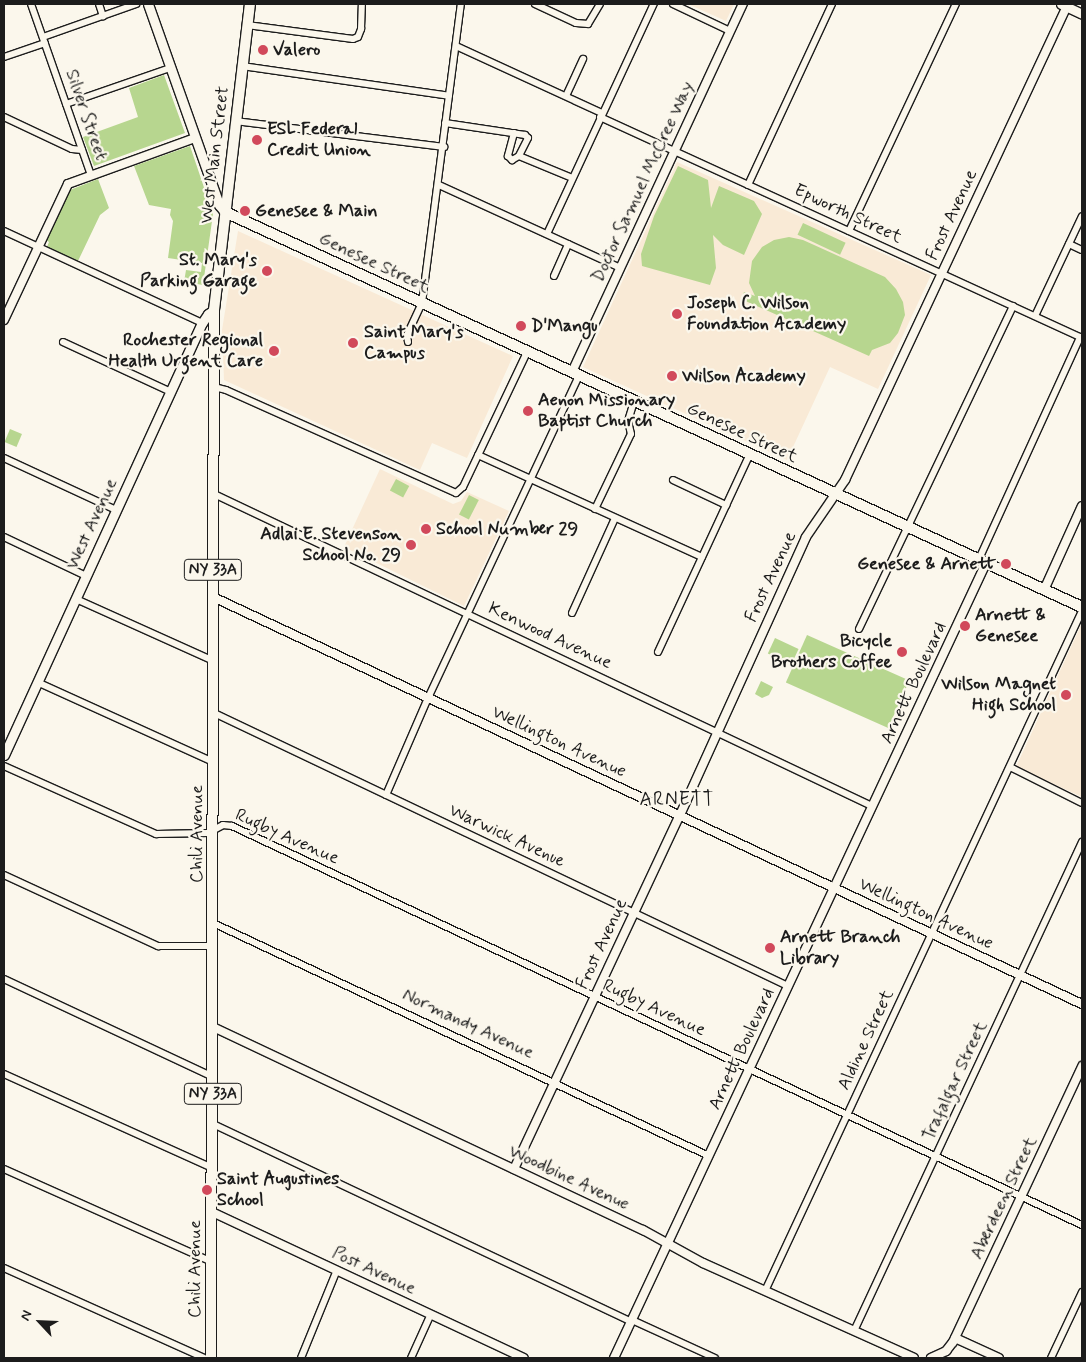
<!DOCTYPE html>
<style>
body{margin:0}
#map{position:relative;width:1086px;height:1362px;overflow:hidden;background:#fbf7ec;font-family:Mynerve,sans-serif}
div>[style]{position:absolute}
.built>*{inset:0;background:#f9ead6}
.green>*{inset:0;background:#b7d68f;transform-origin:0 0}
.roads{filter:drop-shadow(1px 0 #1c1c1c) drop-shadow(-1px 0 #1c1c1c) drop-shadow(0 1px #1c1c1c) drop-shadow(0 -1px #1c1c1c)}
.minor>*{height:6px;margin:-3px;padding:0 3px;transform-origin:3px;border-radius:3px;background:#fbf7ec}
.tertiary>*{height:8px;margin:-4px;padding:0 4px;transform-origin:4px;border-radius:4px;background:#fbf7ec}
.secondary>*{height:9px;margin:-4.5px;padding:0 4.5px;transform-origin:4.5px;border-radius:4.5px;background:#fbf7ec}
.primary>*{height:10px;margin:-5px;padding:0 5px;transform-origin:5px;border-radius:5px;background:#fbf7ec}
.dots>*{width:14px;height:14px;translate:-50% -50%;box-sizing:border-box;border:2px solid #fbf7ec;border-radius:50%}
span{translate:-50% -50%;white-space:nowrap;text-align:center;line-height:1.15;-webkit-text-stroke:4.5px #fbf7ec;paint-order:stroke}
.shield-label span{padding:1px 4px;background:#fbf7ec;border:1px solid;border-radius:4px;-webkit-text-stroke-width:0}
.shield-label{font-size:16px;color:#1c1c1c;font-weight:700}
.poi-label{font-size:18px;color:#1c1c1c;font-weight:700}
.left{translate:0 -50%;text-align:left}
.right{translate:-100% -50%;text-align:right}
.street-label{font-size:18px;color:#1c1c1c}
.neighbourhood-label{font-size:19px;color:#1c1c1c;letter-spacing:1px}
.frame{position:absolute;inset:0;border:5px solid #1c1c1c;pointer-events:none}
.north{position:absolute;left:15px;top:1297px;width:50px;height:50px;-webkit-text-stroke:4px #fbf7ec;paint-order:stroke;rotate:295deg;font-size:14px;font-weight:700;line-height:20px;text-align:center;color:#1c1c1c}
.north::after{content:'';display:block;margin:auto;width:18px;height:22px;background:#1c1c1c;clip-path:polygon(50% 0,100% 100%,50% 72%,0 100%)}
</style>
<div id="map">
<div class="built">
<i style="clip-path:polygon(688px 4px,734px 4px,726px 21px)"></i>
<i style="clip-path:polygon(677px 162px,931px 275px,878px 389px,830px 367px,787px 460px,583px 367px)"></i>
<i style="clip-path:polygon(238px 231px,513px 356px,467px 458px,432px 443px,420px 470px,224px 380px,222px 330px)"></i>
<i style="clip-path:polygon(380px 469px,453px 504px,461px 501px,467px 492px,509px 511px,464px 606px,344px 547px)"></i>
<i style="clip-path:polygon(1082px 623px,1082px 797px,1016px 767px)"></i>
</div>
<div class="green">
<i style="clip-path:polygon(164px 75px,185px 133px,94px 166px,83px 137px,138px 117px,129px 88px)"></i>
<i style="clip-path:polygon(190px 146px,213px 214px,203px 285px,184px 282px,186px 270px,201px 272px,202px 263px,168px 258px,173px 221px,170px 215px,171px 209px,149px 205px,134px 166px)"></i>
<i style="clip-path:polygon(678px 166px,708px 180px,711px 208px,719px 186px,754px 201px,762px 214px,744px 255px,723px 245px,713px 235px,716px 268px,710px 285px,642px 266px,641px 254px,654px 216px)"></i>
<i style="clip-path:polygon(98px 179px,109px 208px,100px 215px,78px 261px,47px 247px,49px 242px,46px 240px,70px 190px)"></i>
<i style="left:803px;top:223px;width:47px;height:13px;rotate:25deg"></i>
<i style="clip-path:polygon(789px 237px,803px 240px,885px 277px,896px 289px,903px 302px,905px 315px,898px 333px,890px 343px,872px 350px,869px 356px,741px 299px,744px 292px,755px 296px,749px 283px,752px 261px,762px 247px,774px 240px)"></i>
<i style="left:10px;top:429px;width:13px;height:14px;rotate:23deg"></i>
<i style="left:396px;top:479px;width:15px;height:13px;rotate:28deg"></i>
<i style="left:469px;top:495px;width:11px;height:22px;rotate:27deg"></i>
<i style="left:807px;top:635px;width:112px;height:52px;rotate:24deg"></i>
<i style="left:775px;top:638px;width:26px;height:17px;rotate:25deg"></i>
<i style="clip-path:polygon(761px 681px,773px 687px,769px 695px,762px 698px,755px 694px)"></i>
</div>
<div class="roads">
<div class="minor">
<i style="left:31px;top:4px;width:181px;rotate:70.7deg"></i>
<i style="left:99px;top:4px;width:13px;rotate:72deg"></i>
<i style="left:535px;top:4px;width:45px;rotate:24.9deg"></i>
<i style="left:576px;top:23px;width:12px;rotate:5deg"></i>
<i style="left:588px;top:24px;width:23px;rotate:-59deg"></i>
<i style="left:673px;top:4px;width:63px;rotate:25.3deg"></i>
<i style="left:247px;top:25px;width:107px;rotate:7.5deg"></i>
<i style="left:353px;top:39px;width:5px;rotate:-22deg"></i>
<i style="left:358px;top:37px;width:9px;rotate:-69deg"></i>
<i style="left:361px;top:29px;width:25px;rotate:-88deg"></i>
<i style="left:43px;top:37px;width:99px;rotate:-19.5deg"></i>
<i style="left:456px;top:46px;width:161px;rotate:24.7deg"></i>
<i style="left:4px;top:57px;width:43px;rotate:-18.9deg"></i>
<i style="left:242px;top:66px;width:209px;rotate:8.2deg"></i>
<i style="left:566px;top:96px;width:41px;rotate:-65.3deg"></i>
<i style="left:66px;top:104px;width:110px;rotate:-19.1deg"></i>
<i style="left:4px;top:117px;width:75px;rotate:25.2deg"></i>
<i style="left:72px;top:149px;width:10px;rotate:6deg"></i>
<i style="left:600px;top:117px;width:530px;rotate:24.63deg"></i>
<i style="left:235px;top:121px;width:211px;rotate:7.1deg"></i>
<i style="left:445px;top:123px;width:81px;rotate:8.5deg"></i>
<i style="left:525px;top:135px;width:4px;rotate:45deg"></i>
<i style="left:528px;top:138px;width:20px;rotate:117deg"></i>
<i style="left:519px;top:156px;width:57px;rotate:22.5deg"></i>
<i style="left:514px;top:133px;width:24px;rotate:105deg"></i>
<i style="left:508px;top:156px;width:6px;rotate:45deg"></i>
<i style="left:512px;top:160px;width:8px;rotate:-30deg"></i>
<i style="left:439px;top:185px;width:199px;rotate:24.6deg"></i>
<i style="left:748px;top:185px;width:200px;rotate:-65.1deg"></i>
<i style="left:4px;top:231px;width:218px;rotate:24.9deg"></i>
<i style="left:849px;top:231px;width:251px;rotate:-64.8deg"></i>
<i style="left:547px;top:234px;width:254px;rotate:-65.1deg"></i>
<i style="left:1069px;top:244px;width:14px;rotate:25deg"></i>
<i style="left:554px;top:276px;width:35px;rotate:-66deg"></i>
<i style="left:1035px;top:316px;width:110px;rotate:-64.8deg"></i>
<i style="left:63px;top:342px;width:119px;rotate:24.8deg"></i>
<i style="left:408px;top:342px;width:7px;rotate:-98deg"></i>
<i style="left:407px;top:335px;width:35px;rotate:-65deg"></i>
<i style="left:422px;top:303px;width:302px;rotate:-82.6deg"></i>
<i style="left:214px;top:387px;width:12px;rotate:14deg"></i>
<i style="left:226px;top:390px;width:252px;rotate:24.1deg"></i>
<i style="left:456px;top:493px;width:9px;rotate:-41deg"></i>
<i style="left:463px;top:487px;width:149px;rotate:-64.6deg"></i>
<i style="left:478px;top:455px;width:246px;rotate:24.5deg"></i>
<i style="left:4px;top:458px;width:123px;rotate:24.9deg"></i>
<i style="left:673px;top:480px;width:59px;rotate:25.3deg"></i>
<i style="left:214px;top:494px;width:728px;rotate:25.37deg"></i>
<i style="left:595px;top:509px;width:83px;rotate:-64.4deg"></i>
<i style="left:631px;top:434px;width:13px;rotate:-103deg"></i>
<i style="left:628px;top:421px;width:21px;rotate:-73deg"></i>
<i style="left:4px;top:537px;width:91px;rotate:25.4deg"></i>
<i style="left:979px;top:559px;width:244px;rotate:-65.5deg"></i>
<i style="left:76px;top:599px;width:151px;rotate:24.2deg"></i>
<i style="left:572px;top:613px;width:104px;rotate:-65.6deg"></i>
<i style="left:859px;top:629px;width:358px;rotate:-64.5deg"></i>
<i style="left:658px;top:652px;width:218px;rotate:-65.1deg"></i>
<i style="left:37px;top:682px;width:193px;rotate:24.4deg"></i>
<i style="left:214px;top:713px;width:636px;rotate:25.44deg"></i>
<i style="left:4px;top:766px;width:167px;rotate:24.1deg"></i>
<i style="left:156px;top:834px;width:52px;rotate:-1.1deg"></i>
<i style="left:208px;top:833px;width:17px;rotate:-28deg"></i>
<i style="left:223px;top:825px;width:9px;rotate:6deg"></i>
<i style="left:232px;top:826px;width:939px;rotate:25.15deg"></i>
<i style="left:1010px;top:767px;width:80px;rotate:26.6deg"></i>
<i style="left:386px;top:795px;width:106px;rotate:-66.6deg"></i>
<i style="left:428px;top:698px;width:356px;rotate:-64.9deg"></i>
<i style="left:4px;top:875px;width:170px;rotate:24.8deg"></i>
<i style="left:158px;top:946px;width:55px"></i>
<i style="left:213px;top:923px;width:548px;rotate:25.16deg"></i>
<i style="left:4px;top:979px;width:231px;rotate:25.1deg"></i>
<i style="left:4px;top:1074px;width:228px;rotate:24.3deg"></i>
<i style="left:213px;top:1124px;width:463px;rotate:25.3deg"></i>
<i style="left:4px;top:1169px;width:228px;rotate:24.1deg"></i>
<i style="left:4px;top:1268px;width:219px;rotate:24.2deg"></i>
<i style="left:765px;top:1291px;width:750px;rotate:-65.01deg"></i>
<i style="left:632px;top:1320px;width:91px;rotate:24.6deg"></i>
<i style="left:854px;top:1331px;width:540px;rotate:-65deg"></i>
<i style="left:301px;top:1358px;width:95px;rotate:-67.8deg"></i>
<i style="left:411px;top:1358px;width:48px;rotate:-65.6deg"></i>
<i style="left:1051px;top:1358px;width:73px;rotate:-64.8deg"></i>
</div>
<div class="tertiary">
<i style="left:4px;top:320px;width:150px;rotate:-64.8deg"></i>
<i style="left:68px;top:184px;width:135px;rotate:-19.9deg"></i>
<i style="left:572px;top:372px;width:406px;rotate:-65.1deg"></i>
<i style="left:1044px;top:590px;width:92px;rotate:-65.7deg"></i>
<i style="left:213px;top:597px;width:960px;rotate:25.1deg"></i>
<i style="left:213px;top:1027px;width:476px;rotate:25.3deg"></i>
<i style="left:643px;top:1230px;width:68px;rotate:28.8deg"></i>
<i style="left:703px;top:1263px;width:231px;rotate:24.2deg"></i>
<i style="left:514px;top:1169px;width:391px;rotate:-64.9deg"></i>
<i style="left:680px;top:815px;width:305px;rotate:-65.6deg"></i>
<i style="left:806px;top:537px;width:69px;rotate:-55.6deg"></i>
<i style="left:845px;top:480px;width:526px;rotate:-64.9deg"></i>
<i style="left:212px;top:1212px;width:344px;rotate:25.1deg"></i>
<i style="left:955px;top:1338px;width:48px;rotate:24.4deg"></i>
<i style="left:614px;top:1358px;width:878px;rotate:-64.92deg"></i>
<i style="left:931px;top:1358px;width:17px;rotate:-25deg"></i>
<i style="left:946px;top:1351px;width:11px;rotate:-52deg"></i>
<i style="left:953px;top:1342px;width:305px;rotate:-64.9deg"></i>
</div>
<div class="secondary">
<i style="left:148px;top:4px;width:213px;rotate:70.5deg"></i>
<i style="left:219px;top:205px;width:9px;rotate:49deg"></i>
<i style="left:1061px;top:4px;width:23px;rotate:25deg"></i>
<i style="left:4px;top:755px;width:475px;rotate:-65.4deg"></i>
<i style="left:202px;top:323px;width:11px;rotate:-56deg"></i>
<i style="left:208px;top:314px;width:7px;rotate:-34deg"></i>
</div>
<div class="primary">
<i style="left:225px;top:212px;width:944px;rotate:24.75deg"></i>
<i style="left:211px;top:1358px;width:1048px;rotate:-89.84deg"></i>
<i style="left:214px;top:310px;width:308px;rotate:-83.3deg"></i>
</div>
</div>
<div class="dots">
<i style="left:263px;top:50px;background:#d1495b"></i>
<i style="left:257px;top:140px;background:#d1495b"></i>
<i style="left:245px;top:211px;background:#d1495b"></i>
<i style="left:267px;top:271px;background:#d1495b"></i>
<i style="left:677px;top:314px;background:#d1495b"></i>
<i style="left:521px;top:326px;background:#d1495b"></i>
<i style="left:353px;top:343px;background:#d1495b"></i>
<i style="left:274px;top:351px;background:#d1495b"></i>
<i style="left:672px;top:376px;background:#d1495b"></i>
<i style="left:528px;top:411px;background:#d1495b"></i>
<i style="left:426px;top:529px;background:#d1495b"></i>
<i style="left:411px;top:545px;background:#d1495b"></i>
<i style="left:1006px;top:564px;background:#d1495b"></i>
<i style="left:965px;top:626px;background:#d1495b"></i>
<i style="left:902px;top:652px;background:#d1495b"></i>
<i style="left:1066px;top:695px;background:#d1495b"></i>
<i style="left:770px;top:948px;background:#d1495b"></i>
<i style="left:207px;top:1190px;background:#d1495b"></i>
</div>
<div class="shield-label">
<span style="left:213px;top:570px">NY 33A</span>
<span style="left:213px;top:1094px">NY 33A</span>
</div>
<div class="poi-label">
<span class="left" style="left:273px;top:50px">Valero</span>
<span class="left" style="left:267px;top:140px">ESL Federal<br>Credit Union</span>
<span class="left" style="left:255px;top:211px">Genesee &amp; Main</span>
<span class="right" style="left:257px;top:271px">St. Mary's<br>Parking Garage</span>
<span class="left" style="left:687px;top:314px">Joseph C. Wilson<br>Foundation Academy</span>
<span class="left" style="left:531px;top:326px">D'Mangu</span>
<span class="left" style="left:364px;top:343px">Saint Mary's<br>Campus</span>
<span class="right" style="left:263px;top:351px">Rochester Regional<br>Health Urgent Care</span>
<span class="left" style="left:682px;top:376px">Wilson Academy</span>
<span class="left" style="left:538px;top:411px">Aenon Missionary<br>Baptist Church</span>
<span class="left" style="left:436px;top:529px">School Number 29</span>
<span class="right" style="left:401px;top:545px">Adlai E. Stevenson<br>School No. 29</span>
<span class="right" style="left:996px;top:564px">Genesee &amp; Arnett</span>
<span class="left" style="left:975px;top:626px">Arnett &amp;<br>Genesee</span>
<span class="right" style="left:892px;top:652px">Bicycle<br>Brothers Coffee</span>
<span class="right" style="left:1056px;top:695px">Wilson Magnet<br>High School</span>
<span class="left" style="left:780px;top:948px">Arnett Branch<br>Library</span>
<span class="left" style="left:217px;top:1190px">Saint Augustines<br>School</span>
</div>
<div class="street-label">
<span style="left:86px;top:115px;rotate:71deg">Silver Street</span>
<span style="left:215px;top:155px;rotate:-83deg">West Main Street</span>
<span style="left:643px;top:182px;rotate:-65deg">Doctor Samuel McCree Way</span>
<span style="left:848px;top:214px;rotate:25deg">Epworth Street</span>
<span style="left:952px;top:215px;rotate:-65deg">Frost Avenue</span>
<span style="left:374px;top:263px;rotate:25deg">Genesee Street</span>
<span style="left:742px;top:433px;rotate:25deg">Genesee Street</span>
<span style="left:92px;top:524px;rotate:-65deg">West Avenue</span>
<span style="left:771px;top:577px;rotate:-65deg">Frost Avenue</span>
<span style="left:550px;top:636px;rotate:25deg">Kenwood Avenue</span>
<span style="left:914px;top:683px;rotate:-65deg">Arnett Boulevard</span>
<span style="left:559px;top:742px;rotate:25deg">Wellington Avenue</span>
<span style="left:197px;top:834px;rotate:-90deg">Chili Avenue</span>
<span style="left:507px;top:836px;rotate:25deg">Warwick Avenue</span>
<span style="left:287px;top:837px;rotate:24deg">Rugby Avenue</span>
<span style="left:926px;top:914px;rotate:25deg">Wellington Avenue</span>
<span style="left:602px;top:944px;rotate:-65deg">Frost Avenue</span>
<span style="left:654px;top:1008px;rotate:25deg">Rugby Avenue</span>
<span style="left:468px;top:1024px;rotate:25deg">Normandy Avenue</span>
<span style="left:866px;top:1040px;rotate:-65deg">Aldine Street</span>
<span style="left:742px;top:1049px;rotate:-65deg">Arnett Boulevard</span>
<span style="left:955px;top:1081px;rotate:-65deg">Trafalgar Street</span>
<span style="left:569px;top:1178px;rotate:25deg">Woodbine Avenue</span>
<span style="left:1004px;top:1198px;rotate:-65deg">Aberdeen Street</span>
<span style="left:195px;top:1269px;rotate:-90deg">Chili Avenue</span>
<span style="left:374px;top:1271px;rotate:25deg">Post Avenue</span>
</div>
<div class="neighbourhood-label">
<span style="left:677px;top:800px">ARNETT</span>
</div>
<div class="frame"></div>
<div class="north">N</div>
</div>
